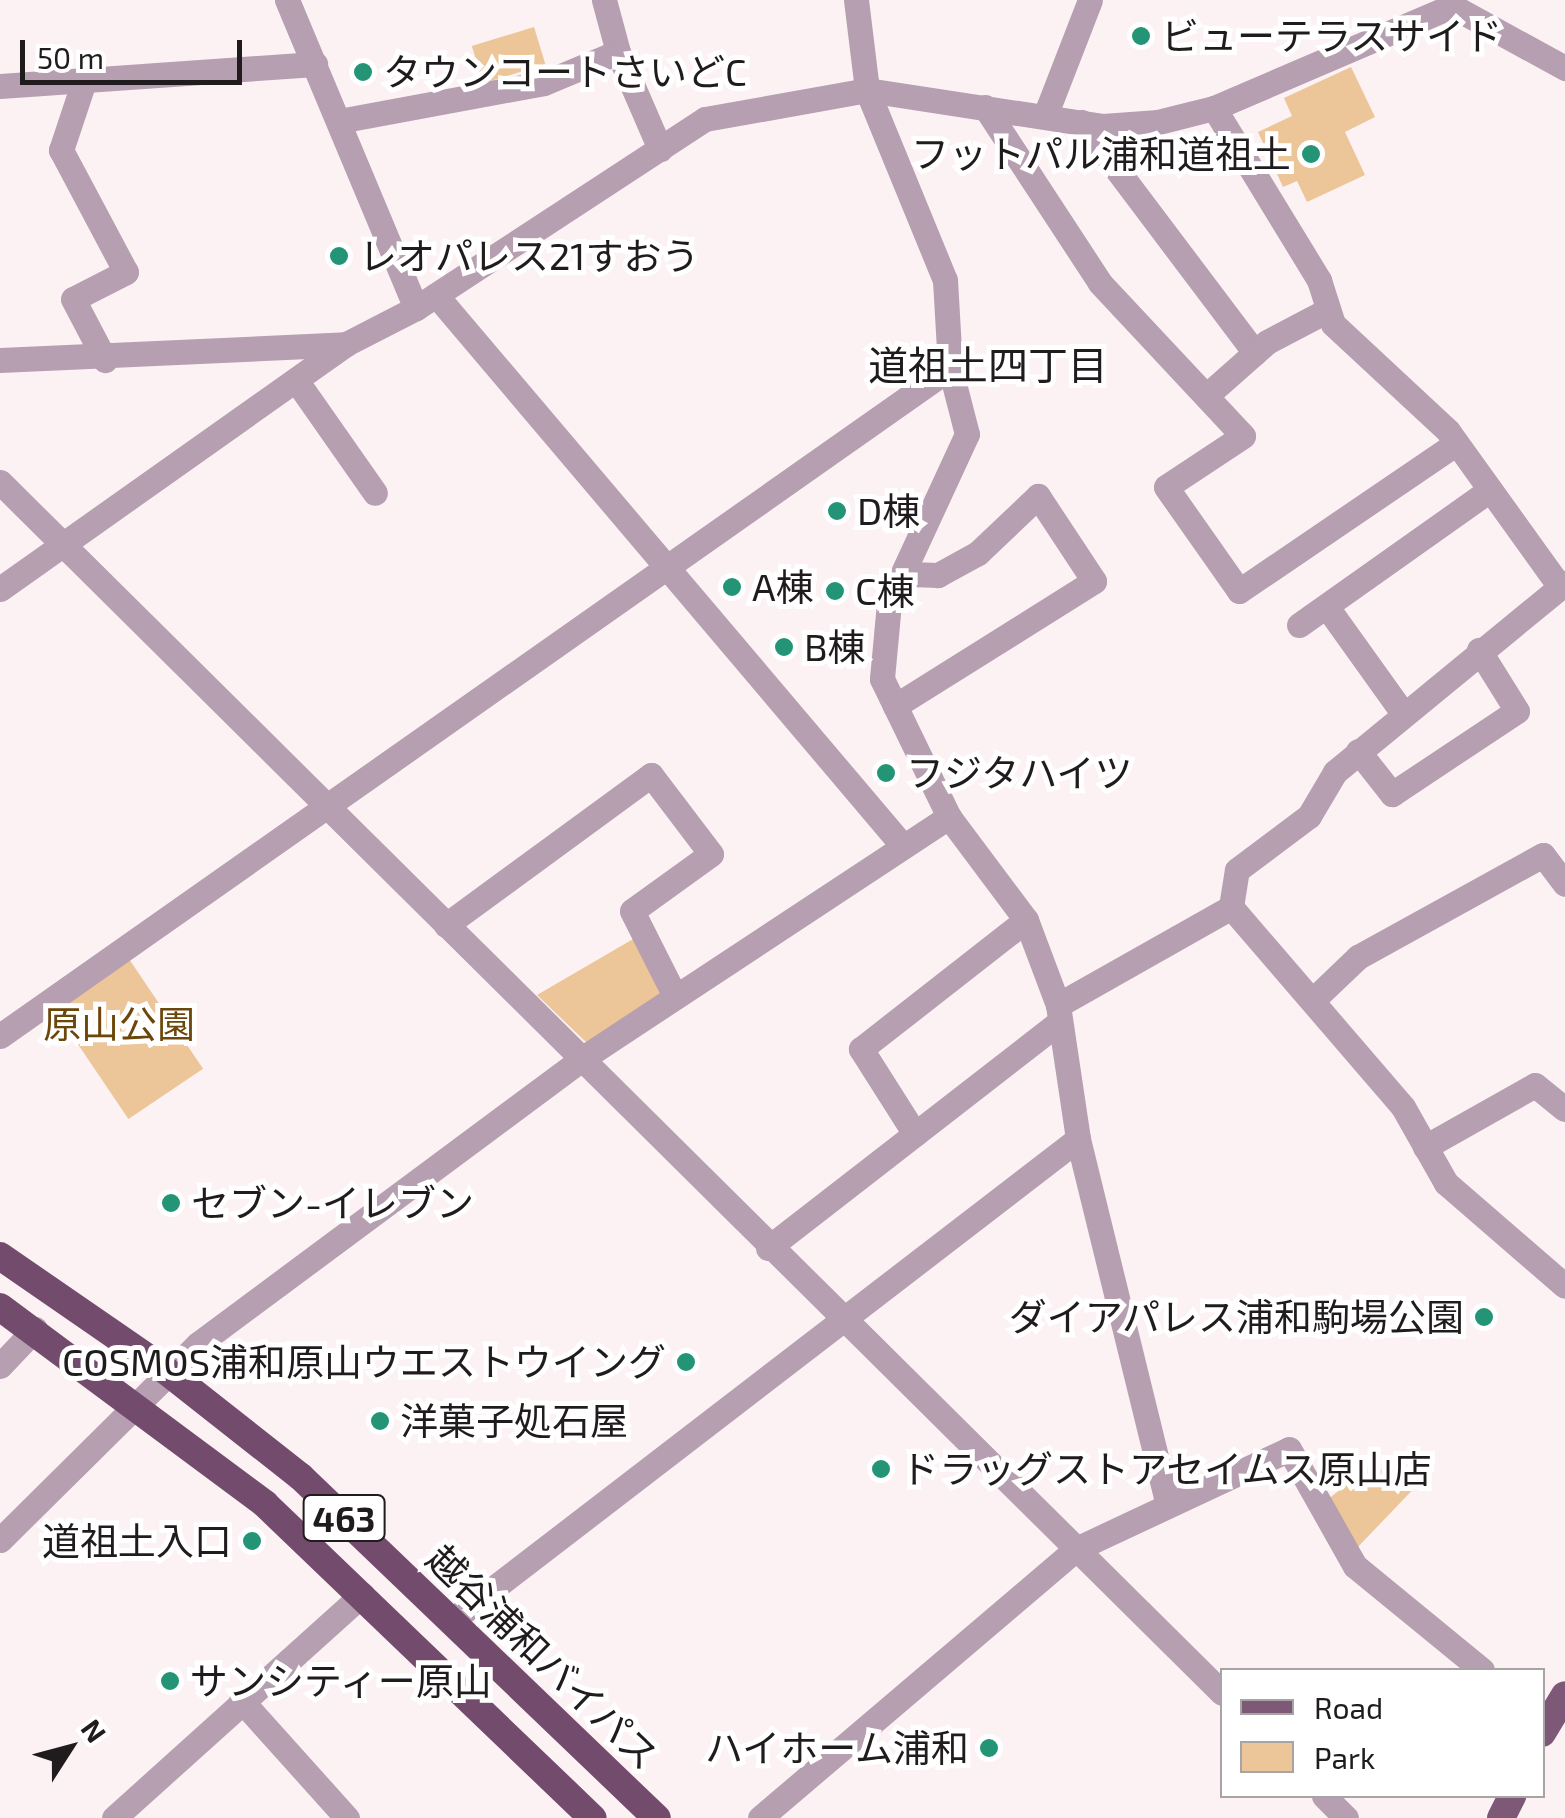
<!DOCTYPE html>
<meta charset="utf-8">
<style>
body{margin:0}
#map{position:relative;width:1565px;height:1818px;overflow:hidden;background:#fcf2f4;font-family:"Exo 2","Noto Sans JP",sans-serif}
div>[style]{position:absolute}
.green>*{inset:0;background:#ecc598;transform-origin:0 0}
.minor>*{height:25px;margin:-12.5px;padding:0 12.5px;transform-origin:12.5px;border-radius:12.5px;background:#b59fb1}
.primary>*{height:28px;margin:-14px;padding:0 14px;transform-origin:14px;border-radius:14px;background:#7d5877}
.trunk>*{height:28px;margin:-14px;padding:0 14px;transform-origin:14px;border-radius:14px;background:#734c6d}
.dots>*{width:28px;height:28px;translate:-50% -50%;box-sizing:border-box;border:5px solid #fff;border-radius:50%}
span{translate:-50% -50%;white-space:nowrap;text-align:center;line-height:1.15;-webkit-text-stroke:10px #fff;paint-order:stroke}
.shield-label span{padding:2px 8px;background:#fff;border:2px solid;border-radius:8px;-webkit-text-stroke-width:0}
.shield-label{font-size:35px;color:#201c1d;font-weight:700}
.poi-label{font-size:38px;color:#201c1d}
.left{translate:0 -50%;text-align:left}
.right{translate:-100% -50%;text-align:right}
.park-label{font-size:38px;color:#6c460a}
.street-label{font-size:38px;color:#201c1d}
.neighbourhood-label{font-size:40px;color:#201c1d}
.legend{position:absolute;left:1220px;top:1668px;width:325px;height:130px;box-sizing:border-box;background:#fff;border:2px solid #a6a4a5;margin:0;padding:12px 18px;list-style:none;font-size:30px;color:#201c1d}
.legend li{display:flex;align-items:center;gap:20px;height:50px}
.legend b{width:50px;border:2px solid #a6a4a5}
.north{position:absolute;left:20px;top:1698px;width:100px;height:100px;-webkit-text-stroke:8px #fff;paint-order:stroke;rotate:54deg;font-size:28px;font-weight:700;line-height:40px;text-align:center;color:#201c1d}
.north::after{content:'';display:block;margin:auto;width:35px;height:45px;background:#201c1d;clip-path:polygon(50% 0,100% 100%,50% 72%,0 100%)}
.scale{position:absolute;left:20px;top:40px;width:222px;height:45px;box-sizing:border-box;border:5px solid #201c1d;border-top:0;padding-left:12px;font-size:30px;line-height:35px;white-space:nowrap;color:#201c1d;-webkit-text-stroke:8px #fff;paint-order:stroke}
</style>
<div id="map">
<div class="green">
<i style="left:534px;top:27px;width:39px;height:65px;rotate:73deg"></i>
<i style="clip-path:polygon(1351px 67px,1375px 117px,1345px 132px,1365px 175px,1307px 202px,1297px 181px,1283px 187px,1258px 132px,1292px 116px,1284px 98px)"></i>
<i style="clip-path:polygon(640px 935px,666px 991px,586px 1042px,537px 995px)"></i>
<i style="left:127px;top:956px;width:136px;height:90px;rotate:56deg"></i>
<i style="clip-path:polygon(1369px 1466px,1423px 1479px,1355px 1550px,1326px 1501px)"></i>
</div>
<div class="minor">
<i style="left:287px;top:0;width:334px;rotate:67.3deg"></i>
<i style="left:604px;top:0;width:54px;rotate:74.9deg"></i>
<i style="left:856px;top:0;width:91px;rotate:83deg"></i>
<i style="left:867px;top:90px;width:205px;rotate:67.7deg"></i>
<i style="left:945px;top:280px;width:88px;rotate:86.7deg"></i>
<i style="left:950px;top:368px;width:68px;rotate:75.6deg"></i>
<i style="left:967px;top:434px;width:186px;rotate:114.8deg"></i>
<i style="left:889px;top:603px;width:76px;rotate:95.3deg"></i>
<i style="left:882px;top:679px;width:153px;rotate:64.1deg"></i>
<i style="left:949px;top:817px;width:129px;rotate:53.2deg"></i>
<i style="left:1026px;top:920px;width:91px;rotate:69.4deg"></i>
<i style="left:1058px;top:1005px;width:135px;rotate:81.5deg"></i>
<i style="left:1078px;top:1139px;width:373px;rotate:76.2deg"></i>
<i style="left:1454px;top:0;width:6px;rotate:108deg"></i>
<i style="left:1452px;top:6px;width:129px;rotate:28.8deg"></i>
<i style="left:84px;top:81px;width:73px;rotate:108.4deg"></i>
<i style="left:61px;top:150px;width:138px;rotate:62deg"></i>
<i style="left:126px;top:272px;width:59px;rotate:153deg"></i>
<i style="left:73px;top:299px;width:69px;rotate:62.3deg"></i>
<i style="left:0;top:86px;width:316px;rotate:-4deg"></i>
<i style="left:985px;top:107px;width:210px;rotate:56.8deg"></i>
<i style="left:1100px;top:283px;width:209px;rotate:46.9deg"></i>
<i style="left:1243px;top:436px;width:92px;rotate:146.5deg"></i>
<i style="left:1166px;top:487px;width:127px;rotate:54.9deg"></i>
<i style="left:1239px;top:591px;width:263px;rotate:-34.2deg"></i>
<i style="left:1214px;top:108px;width:259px;rotate:-23.2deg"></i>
<i style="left:1045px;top:116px;width:124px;rotate:-68.8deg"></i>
<i style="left:339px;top:121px;width:208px;rotate:-10.5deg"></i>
<i style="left:544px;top:83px;width:80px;rotate:-22.7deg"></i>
<i style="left:618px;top:52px;width:106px;rotate:66.6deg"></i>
<i style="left:1081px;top:122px;width:289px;rotate:53deg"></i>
<i style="left:436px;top:295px;width:722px;rotate:49.72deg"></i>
<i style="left:0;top:360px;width:346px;rotate:-2.6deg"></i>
<i style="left:298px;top:383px;width:134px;rotate:55deg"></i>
<i style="left:1206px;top:396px;width:81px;rotate:-41.5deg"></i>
<i style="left:1267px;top:342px;width:69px;rotate:-27.7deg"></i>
<i style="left:0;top:482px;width:1720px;rotate:44.74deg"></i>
<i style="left:0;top:589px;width:424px;rotate:-35.3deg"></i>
<i style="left:346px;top:344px;width:79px;rotate:-27.2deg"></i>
<i style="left:416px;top:308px;width:345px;rotate:-33.2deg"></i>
<i style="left:705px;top:119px;width:165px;rotate:-10.1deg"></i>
<i style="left:867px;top:90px;width:239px;rotate:8.7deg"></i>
<i style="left:1103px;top:126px;width:55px;rotate:-4.2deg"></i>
<i style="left:1158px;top:122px;width:58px;rotate:-14deg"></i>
<i style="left:1214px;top:108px;width:202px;rotate:58.6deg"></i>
<i style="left:1319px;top:280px;width:46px;rotate:72.3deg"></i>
<i style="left:1333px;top:324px;width:157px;rotate:42.9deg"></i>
<i style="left:1448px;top:431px;width:188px;rotate:54.3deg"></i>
<i style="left:1327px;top:607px;width:130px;rotate:54.4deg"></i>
<i style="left:1299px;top:625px;width:234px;rotate:-35.3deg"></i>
<i style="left:895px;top:706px;width:235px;rotate:-32.1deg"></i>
<i style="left:1094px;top:581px;width:102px;rotate:-123.4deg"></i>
<i style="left:1038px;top:496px;width:83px;rotate:136.5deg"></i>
<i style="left:978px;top:553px;width:46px;rotate:151.2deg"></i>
<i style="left:938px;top:575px;width:35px;rotate:-178deg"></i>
<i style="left:1358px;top:751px;width:55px;rotate:51.7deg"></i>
<i style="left:1392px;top:794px;width:150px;rotate:-33.6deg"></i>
<i style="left:1517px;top:711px;width:72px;rotate:-121.9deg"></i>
<i style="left:1231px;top:907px;width:37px;rotate:-81deg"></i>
<i style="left:1237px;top:870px;width:90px;rotate:-36.9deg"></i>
<i style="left:1309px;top:816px;width:51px;rotate:-59.4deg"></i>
<i style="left:1335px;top:772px;width:298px;rotate:-39.4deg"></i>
<i style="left:446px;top:925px;width:254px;rotate:-36.2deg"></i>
<i style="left:651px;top:775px;width:99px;rotate:52.8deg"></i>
<i style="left:711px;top:854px;width:97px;rotate:144.2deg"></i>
<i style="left:632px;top:911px;width:95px;rotate:63.2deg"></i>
<i style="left:1314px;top:999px;width:61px;rotate:-43.7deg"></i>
<i style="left:1358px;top:957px;width:211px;rotate:-28.9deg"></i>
<i style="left:1543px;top:855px;width:36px;rotate:53deg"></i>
<i style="left:1058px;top:1005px;width:199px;rotate:-29.5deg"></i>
<i style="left:1231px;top:907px;width:264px;rotate:49.3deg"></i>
<i style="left:1403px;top:1107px;width:87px;rotate:60.5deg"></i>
<i style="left:1446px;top:1183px;width:157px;rotate:40.9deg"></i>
<i style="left:0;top:1036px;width:1161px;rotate:-35.11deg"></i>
<i style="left:915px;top:1134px;width:101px;rotate:-122.4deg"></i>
<i style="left:861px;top:1049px;width:209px;rotate:-38deg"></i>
<i style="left:1425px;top:1147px;width:126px;rotate:-29.4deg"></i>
<i style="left:1535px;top:1085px;width:38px;rotate:39deg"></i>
<i style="left:768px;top:1248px;width:368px;rotate:-37.8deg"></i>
<i style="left:0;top:1366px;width:51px;rotate:-46.6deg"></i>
<i style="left:0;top:1540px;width:279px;rotate:-44.7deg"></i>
<i style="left:198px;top:1344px;width:476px;rotate:-36.6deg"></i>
<i style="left:580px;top:1060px;width:442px;rotate:-33.4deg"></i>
<i style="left:451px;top:1621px;width:791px;rotate:-37.55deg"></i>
<i style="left:241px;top:1700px;width:159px;rotate:48.1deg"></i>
<i style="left:1324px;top:1796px;width:31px;rotate:45deg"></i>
<i style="left:114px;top:1818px;width:334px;rotate:-42deg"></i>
<i style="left:760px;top:1818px;width:415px;rotate:-40.4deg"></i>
<i style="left:1076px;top:1549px;width:235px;rotate:-25.1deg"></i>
<i style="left:1289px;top:1449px;width:134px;rotate:60.6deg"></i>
<i style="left:1355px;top:1566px;width:164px;rotate:39.3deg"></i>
</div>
<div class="primary">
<i style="left:1542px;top:1733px;width:44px;rotate:-58.8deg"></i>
<i style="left:1501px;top:1818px;width:25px;rotate:-63deg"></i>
</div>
<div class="trunk">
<i style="left:0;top:1256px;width:201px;rotate:34.6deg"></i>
<i style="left:165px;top:1370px;width:173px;rotate:38.2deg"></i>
<i style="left:301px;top:1477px;width:493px;rotate:43.8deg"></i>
<i style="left:0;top:1307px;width:330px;rotate:36.6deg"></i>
<i style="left:265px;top:1504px;width:454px;rotate:43.8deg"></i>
</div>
<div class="dots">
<i style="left:1141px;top:36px;background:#239475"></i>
<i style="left:363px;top:72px;background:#239475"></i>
<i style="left:1311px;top:154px;background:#239475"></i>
<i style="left:339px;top:256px;background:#239475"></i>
<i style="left:837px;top:511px;background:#239475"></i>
<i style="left:732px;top:587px;background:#239475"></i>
<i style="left:835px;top:591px;background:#239475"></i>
<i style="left:784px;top:647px;background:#239475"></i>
<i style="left:886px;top:773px;background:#239475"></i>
<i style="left:171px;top:1203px;background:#239475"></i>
<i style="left:1484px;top:1317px;background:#239475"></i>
<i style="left:686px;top:1362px;background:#239475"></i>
<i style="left:380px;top:1421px;background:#239475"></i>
<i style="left:881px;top:1469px;background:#239475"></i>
<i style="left:252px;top:1541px;background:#239475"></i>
<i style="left:170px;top:1681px;background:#239475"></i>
<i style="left:989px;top:1748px;background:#239475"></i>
</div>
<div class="shield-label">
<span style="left:344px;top:1518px">463</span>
</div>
<div class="poi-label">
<span class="left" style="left:1161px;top:36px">ビューテラスサイド</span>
<span class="left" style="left:383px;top:72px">タウンコートさいどC</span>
<span class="right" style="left:1291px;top:154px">フットパル浦和道祖土</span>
<span class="left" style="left:359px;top:256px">レオパレス21すおう</span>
<span class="left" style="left:857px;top:511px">D棟</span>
<span class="left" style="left:752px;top:587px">A棟</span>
<span class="left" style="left:855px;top:591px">C棟</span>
<span class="left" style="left:804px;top:647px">B棟</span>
<span class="left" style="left:906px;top:773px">フジタハイツ</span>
<span class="left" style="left:191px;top:1203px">セブン-イレブン</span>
<span class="right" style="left:1464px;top:1317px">ダイアパレス浦和駒場公園</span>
<span class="right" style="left:666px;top:1362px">COSMOS浦和原山ウエストウイング</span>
<span class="left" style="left:400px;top:1421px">洋菓子処石屋</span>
<span class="left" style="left:901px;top:1469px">ドラッグストアセイムス原山店</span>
<span class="right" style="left:232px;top:1541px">道祖土入口</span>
<span class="left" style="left:190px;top:1681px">サンシティー原山</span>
<span class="right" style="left:969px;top:1748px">ハイホーム浦和</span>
</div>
<div class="park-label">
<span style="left:119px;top:1024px">原山公園</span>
</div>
<div class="street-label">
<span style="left:543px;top:1657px;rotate:44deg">越谷浦和バイパス</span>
</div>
<div class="neighbourhood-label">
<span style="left:988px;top:364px">道祖土四丁目</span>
</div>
<ul class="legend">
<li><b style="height:12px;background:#7d5877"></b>Road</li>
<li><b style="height:28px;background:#ecc598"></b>Park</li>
</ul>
<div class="north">N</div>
<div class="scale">50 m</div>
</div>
